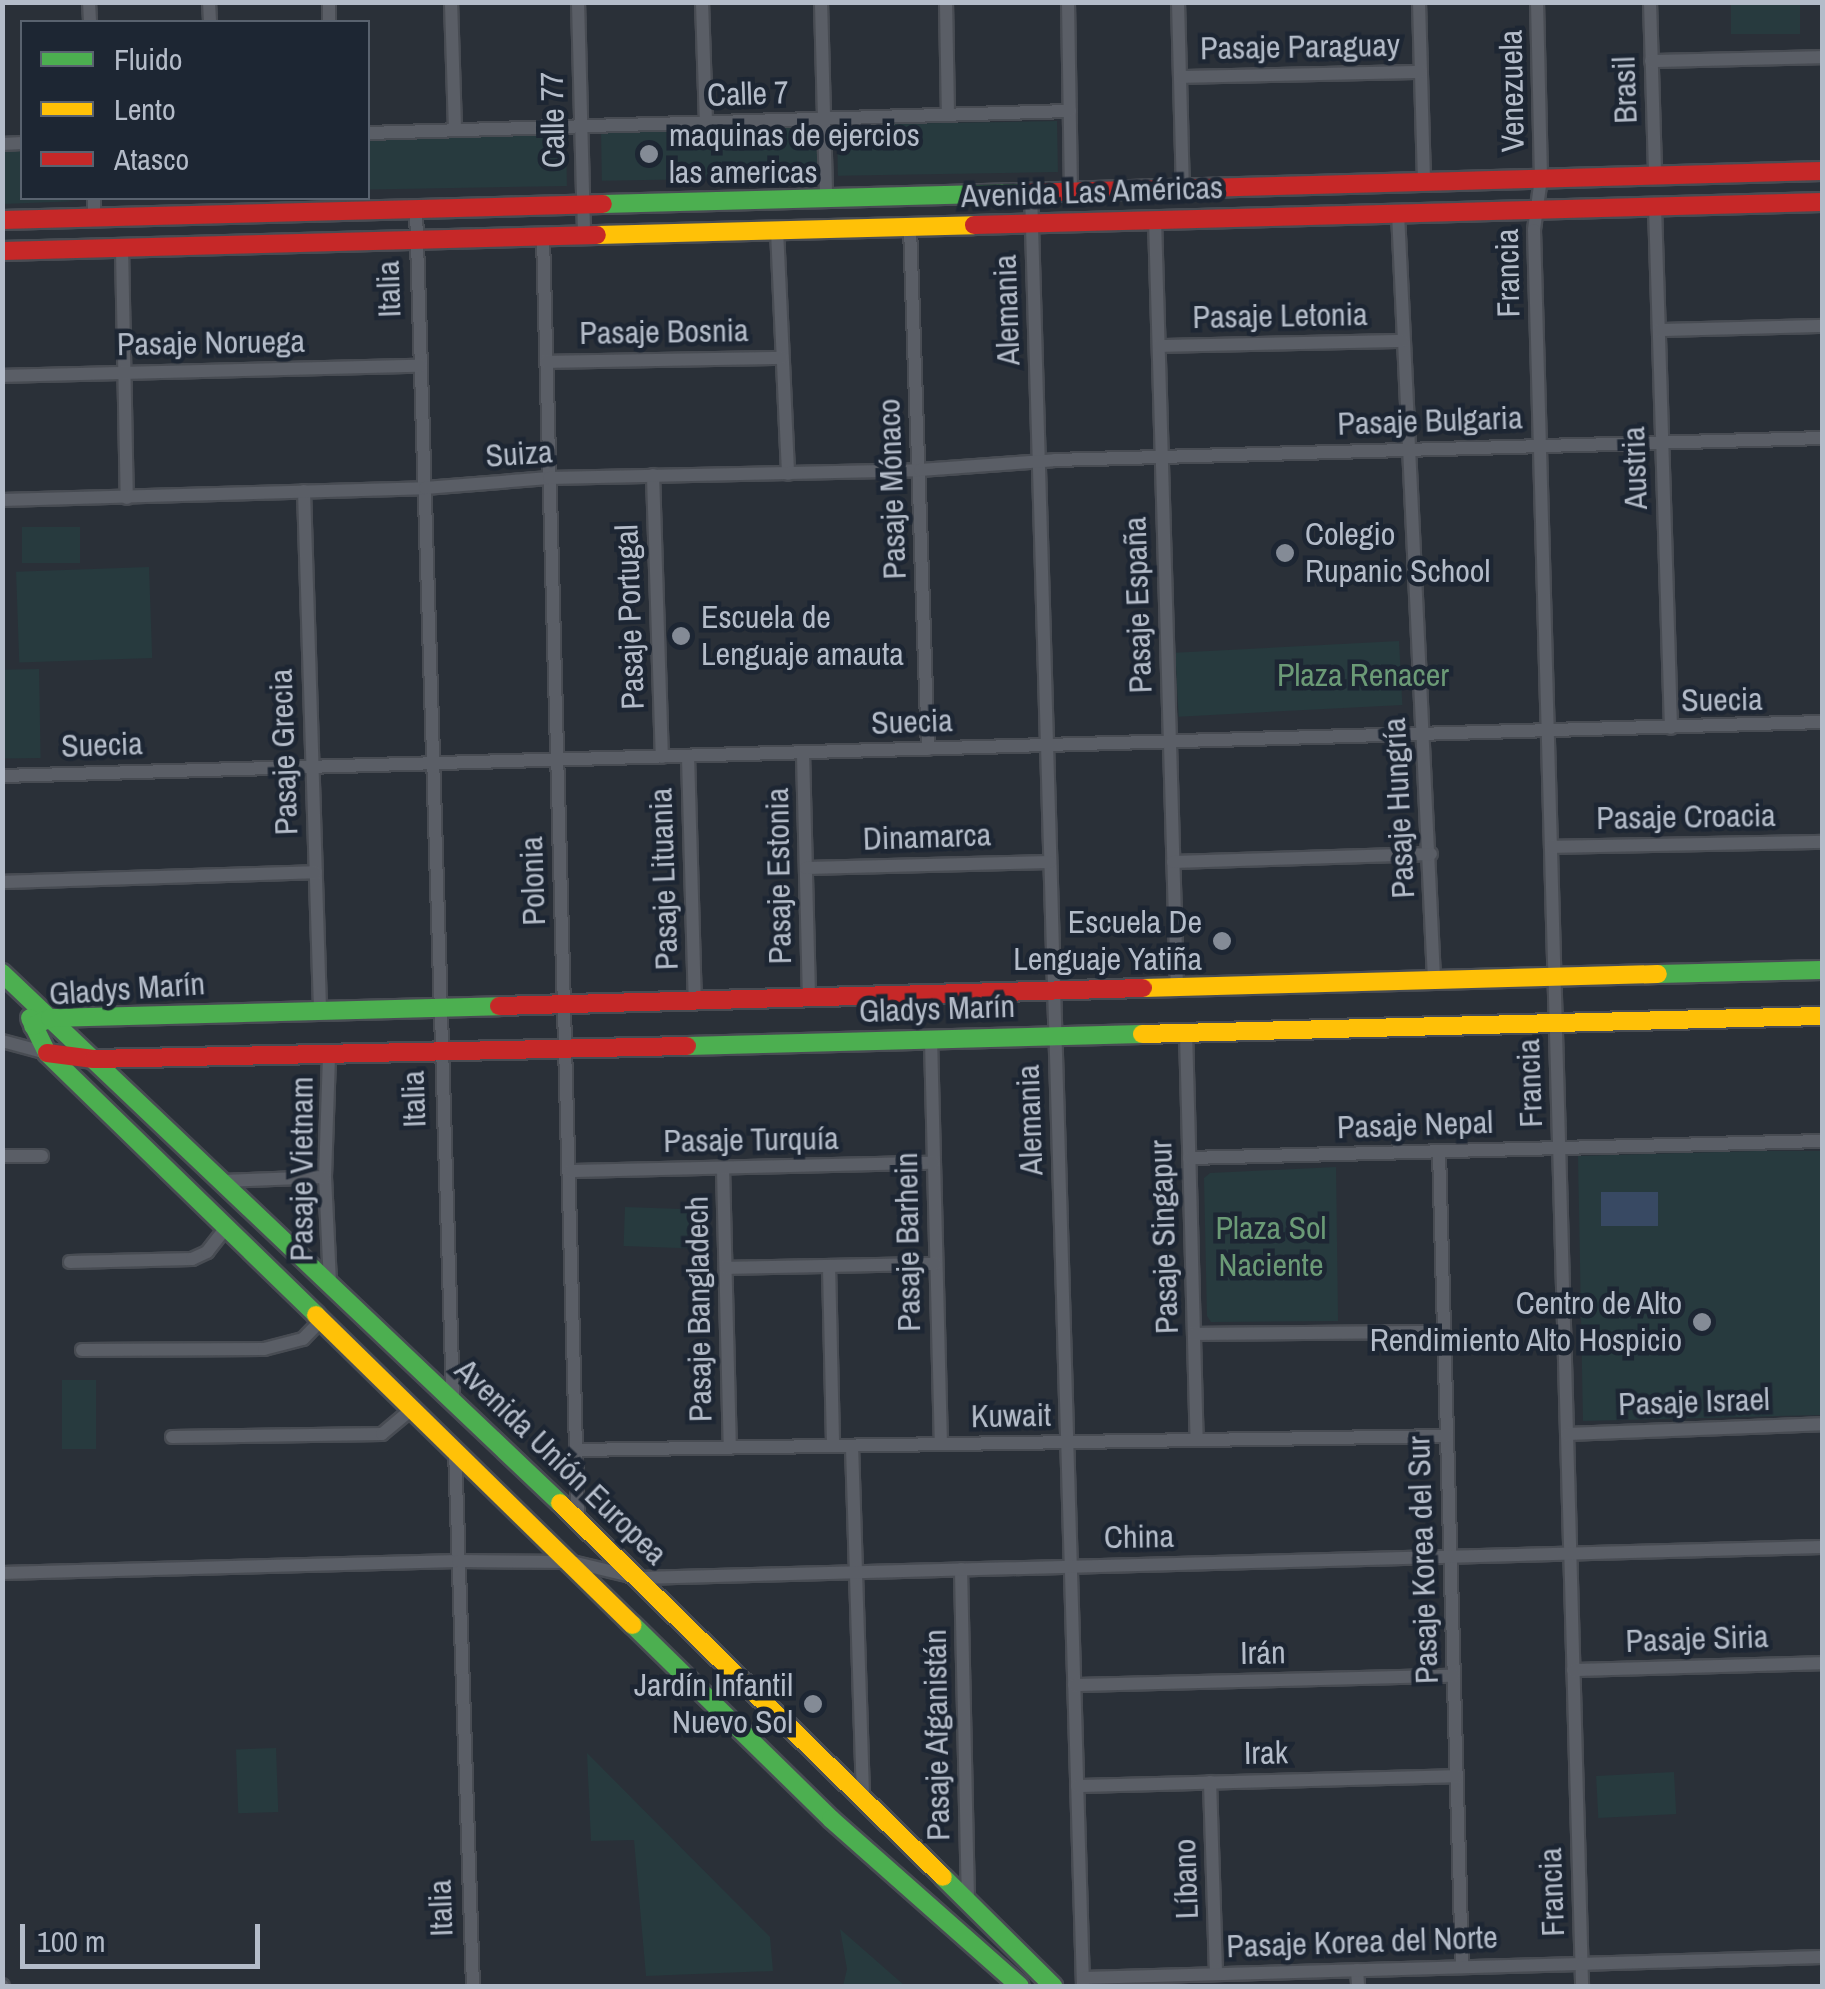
<!DOCTYPE html>
<meta charset="utf-8">
<style>
body{margin:0}
#map{position:relative;width:1825px;height:1989px;overflow:hidden;background:#2a3038;font-family:"Archivo Narrow",sans-serif}
div>[style]{position:absolute}
.green>*{inset:0;background:#273a3e;transform-origin:0 0}
.water>*{inset:0;background:#384963;transform-origin:0 0}
.roads{filter:drop-shadow(2px 0 #484c53) drop-shadow(-2px 0 #484c53) drop-shadow(0 2px #484c53) drop-shadow(0 -2px #484c53)}
.street>*{height:12px;margin:-6px;padding:0 6px;transform-origin:6px;border-radius:6px;background:#5a5e66}
.fast>*{height:18px;margin:-9px;padding:0 9px;transform-origin:9px;border-radius:9px;background:#4caf50}
.slow>*{height:18px;margin:-9px;padding:0 9px;transform-origin:9px;border-radius:9px;background:#ffc107}
.jam>*{height:18px;margin:-9px;padding:0 9px;transform-origin:9px;border-radius:9px;background:#c62828}
.dots>*{width:28px;height:28px;translate:-50% -50%;box-sizing:border-box;border:5px solid #1d2633;border-radius:50%}
span{translate:-50% -50%;white-space:nowrap;text-align:center;line-height:1.15;-webkit-text-stroke:9px #1d2633;paint-order:stroke}
.street-label{font-size:32px;color:#b4bcc9}
.poi-label{font-size:32px;color:#b4bcc9}
.left{translate:0 -50%;text-align:left}
.right{translate:-100% -50%;text-align:right}
.park-label{font-size:32px;color:#6b9a76}
.frame{position:absolute;inset:0;border:5px solid #b4bcc9;pointer-events:none}
.legend{position:absolute;left:20px;top:20px;width:350px;height:180px;box-sizing:border-box;background:#1d2633;border:2px solid #59626f;margin:0;padding:12px 18px;list-style:none;font-size:30px;color:#b4bcc9}
.legend li{display:flex;align-items:center;gap:20px;height:50px}
.legend b{width:50px;border:2px solid #59626f}
.scale{position:absolute;left:20px;top:1924px;width:240px;height:45px;box-sizing:border-box;border:5px solid #b4bcc9;border-top:0;padding-left:12px;font-size:30px;line-height:35px;white-space:nowrap;color:#b4bcc9;-webkit-text-stroke:8px #1d2633;paint-order:stroke}
</style>
<div id="map">
<div class="green">
<i style="left:1731px;top:3px;width:69px;height:31px"></i>
<i style="left:1057px;top:121px;width:51px;height:220px;rotate:89deg"></i>
<i style="left:821px;top:127px;width:50px;height:220px;rotate:89deg"></i>
<i style="left:566px;top:135px;width:51px;height:198px;rotate:89deg"></i>
<i style="clip-path:polygon(22px 151px,22px 198px,80px 201px,3px 204px,3px 152px)"></i>
<i style="left:22px;top:527px;width:58px;height:36px"></i>
<i style="left:149px;top:567px;width:91px;height:133px;rotate:88deg"></i>
<i style="left:1399px;top:641px;width:64px;height:224px;rotate:87deg"></i>
<i style="left:39px;top:669px;width:89px;height:36px;rotate:89deg"></i>
<i style="clip-path:polygon(1756px 1151px,1822px 1151px,1822px 1415px,1583px 1421px,1578px 1156px)"></i>
<i style="clip-path:polygon(1336px 1167px,1338px 1321px,1211px 1322px,1207px 1316px,1204px 1178px,1210px 1173px)"></i>
<i style="left:625px;top:1207px;width:70px;height:39px;rotate:2deg"></i>
<i style="left:62px;top:1380px;width:34px;height:69px"></i>
<i style="left:276px;top:1748px;width:64px;height:40px;rotate:88deg"></i>
<i style="clip-path:polygon(587px 1753px,770px 1937px,773px 1971px,646px 1976px,634px 1840px,591px 1841px)"></i>
<i style="left:1674px;top:1772px;width:42px;height:78px;rotate:87deg"></i>
<i style="clip-path:polygon(840px 1929px,905px 1986px,843px 1986px,847px 1969px)"></i>
</div>
<div class="water">
<i style="left:1601px;top:1192px;width:57px;height:34px"></i>
</div>
<div class="roads">
<div class="street">
<i style="left:89px;top:2px;width:20px;rotate:87deg"></i>
<i style="left:209px;top:2px;width:20px;rotate:87deg"></i>
<i style="left:329px;top:2px;width:20px;rotate:90deg"></i>
<i style="left:451px;top:2px;width:128px;rotate:88.2deg"></i>
<i style="left:578px;top:2px;width:233px;rotate:88.5deg"></i>
<i style="left:702px;top:2px;width:120px;rotate:88.1deg"></i>
<i style="left:821px;top:2px;width:195px;rotate:88.5deg"></i>
<i style="left:946px;top:2px;width:113px;rotate:89deg"></i>
<i style="left:1068px;top:2px;width:189px;rotate:89.1deg"></i>
<i style="left:1178px;top:2px;width:186px;rotate:88.5deg"></i>
<i style="left:1419px;top:2px;width:179px;rotate:88.4deg"></i>
<i style="left:1537px;top:2px;width:176px;rotate:88.7deg"></i>
<i style="left:1541px;top:178px;width:52px;rotate:97.7deg"></i>
<i style="left:1534px;top:230px;width:1757px;rotate:88.43deg"></i>
<i style="left:1650px;top:2px;width:173px;rotate:88.3deg"></i>
<i style="left:1651px;top:61px;width:171px;rotate:-1.3deg"></i>
<i style="left:1180px;top:77px;width:241px;rotate:-1.2deg"></i>
<i style="left:368px;top:133px;width:702px;rotate:-1.8deg"></i>
<i style="left:2px;top:144px;width:20px;rotate:-3deg"></i>
<i style="left:1031px;top:192px;width:1795px;rotate:88.34deg"></i>
<i style="left:94px;top:198px;width:20px;rotate:90deg"></i>
<i style="left:1655px;top:207px;width:521px;rotate:88.24deg"></i>
<i style="left:416px;top:209px;width:1194px;rotate:88.22deg"></i>
<i style="left:1398px;top:213px;width:768px;rotate:87.31deg"></i>
<i style="left:1155px;top:220px;width:768px;rotate:88.36deg"></i>
<i style="left:910px;top:227px;width:522px;rotate:88.03deg"></i>
<i style="left:777px;top:230px;width:244px;rotate:87.4deg"></i>
<i style="left:543px;top:237px;width:1284px;rotate:88.44deg"></i>
<i style="left:122px;top:248px;width:250px;rotate:88.9deg"></i>
<i style="left:1659px;top:330px;width:163px;rotate:-1.4deg"></i>
<i style="left:1159px;top:346px;width:244px;rotate:-1.2deg"></i>
<i style="left:546px;top:362px;width:236px;rotate:-1deg"></i>
<i style="left:2px;top:376px;width:419px;rotate:-1.4deg"></i>
<i style="left:653px;top:475px;width:282px;rotate:88.2deg"></i>
<i style="left:304px;top:491px;width:519px;rotate:88.23deg"></i>
<i style="left:2px;top:500px;width:423px;rotate:-1.6deg"></i>
<i style="left:425px;top:488px;width:124px;rotate:-4.6deg"></i>
<i style="left:549px;top:478px;width:371px;rotate:-1.2deg"></i>
<i style="left:920px;top:470px;width:135px;rotate:-4.2deg"></i>
<i style="left:1055px;top:460px;width:767px;rotate:-1.64deg"></i>
<i style="left:803px;top:753px;width:244px;rotate:88.6deg"></i>
<i style="left:688px;top:756px;width:244px;rotate:88.4deg"></i>
<i style="left:2px;top:776px;width:1821px;rotate:-1.7deg"></i>
<i style="left:1551px;top:847px;width:271px;rotate:-1.1deg"></i>
<i style="left:1173px;top:862px;width:258px;rotate:-1.8deg"></i>
<i style="left:806px;top:868px;width:244px;rotate:-1.4deg"></i>
<i style="left:2px;top:882px;width:314px;rotate:-1.8deg"></i>
<i style="left:1186px;top:1032px;width:408px;rotate:88.5deg"></i>
<i style="left:931px;top:1039px;width:405px;rotate:88.6deg"></i>
<i style="left:2px;top:1041px;width:47px;rotate:14.9deg"></i>
<i style="left:329px;top:1056px;width:121px;rotate:91.9deg"></i>
<i style="left:325px;top:1177px;width:105px;rotate:87.3deg"></i>
<i style="left:1439px;top:1152px;width:814px;rotate:88.38deg"></i>
<i style="left:2px;top:1156px;width:40px"></i>
<i style="left:1189px;top:1158px;width:633px;rotate:-1.54deg"></i>
<i style="left:723px;top:1168px;width:280px;rotate:88.6deg"></i>
<i style="left:569px;top:1171px;width:365px;rotate:-1.3deg"></i>
<i style="left:223px;top:1181px;width:102px;rotate:-2.2deg"></i>
<i style="left:70px;top:1262px;width:122px;rotate:-1.4deg"></i>
<i style="left:192px;top:1259px;width:17px;rotate:-25deg"></i>
<i style="left:207px;top:1252px;width:33px;rotate:-52deg"></i>
<i style="left:829px;top:1266px;width:180px;rotate:88.7deg"></i>
<i style="left:726px;top:1268px;width:210px;rotate:-1.1deg"></i>
<i style="left:1194px;top:1334px;width:250px;rotate:-0.5deg"></i>
<i style="left:82px;top:1350px;width:182px;rotate:-0.3deg"></i>
<i style="left:264px;top:1349px;width:40px;rotate:-14.4deg"></i>
<i style="left:303px;top:1339px;width:28px;rotate:-46deg"></i>
<i style="left:1567px;top:1434px;width:255px;rotate:-2.2deg"></i>
<i style="left:172px;top:1437px;width:210px;rotate:-0.8deg"></i>
<i style="left:382px;top:1434px;width:40px;rotate:-40deg"></i>
<i style="left:852px;top:1446px;width:352px;rotate:88.2deg"></i>
<i style="left:455px;top:1450px;width:536px;rotate:88.08deg"></i>
<i style="left:576px;top:1450px;width:871px;rotate:-0.92deg"></i>
<i style="left:961px;top:1569px;width:332px;rotate:88.8deg"></i>
<i style="left:2px;top:1573px;width:456px;rotate:-1.5deg"></i>
<i style="left:458px;top:1561px;width:114px;rotate:0.5deg"></i>
<i style="left:572px;top:1562px;width:69px;rotate:13.4deg"></i>
<i style="left:639px;top:1578px;width:1183px;rotate:-1.5deg"></i>
<i style="left:1573px;top:1670px;width:249px;rotate:-1.6deg"></i>
<i style="left:1074px;top:1685px;width:380px;rotate:-1.4deg"></i>
<i style="left:1210px;top:1782px;width:192px;rotate:88.2deg"></i>
<i style="left:1077px;top:1786px;width:380px;rotate:-1.5deg"></i>
<i style="left:1357px;top:1970px;width:16px;rotate:86deg"></i>
<i style="left:1083px;top:1978px;width:739px;rotate:-1.63deg"></i>
<i style="left:2px;top:1985px;width:1px;rotate:45deg"></i>
</div>
<div class="fast">
<i style="left:603px;top:204px;width:418px;rotate:-1.5deg"></i>
<i style="left:2px;top:973px;width:770px;rotate:43.53deg"></i>
<i style="left:1658px;top:974px;width:164px;rotate:-1.4deg"></i>
<i style="left:30px;top:1018px;width:39px;rotate:64deg"></i>
<i style="left:47px;top:1053px;width:376px;rotate:44.2deg"></i>
<i style="left:33px;top:1026px;width:19px;rotate:-25deg"></i>
<i style="left:50px;top:1018px;width:449px;rotate:-1.5deg"></i>
<i style="left:687px;top:1046px;width:455px;rotate:-1.5deg"></i>
<i style="left:633px;top:1625px;width:277px;rotate:44.4deg"></i>
<i style="left:831px;top:1819px;width:252px;rotate:41.5deg"></i>
<i style="left:943px;top:1877px;width:155px;rotate:44.7deg"></i>
</div>
<div class="slow">
<i style="left:597px;top:235px;width:377px;rotate:-1.5deg"></i>
<i style="left:1143px;top:988px;width:515px;rotate:-1.56deg"></i>
<i style="left:1142px;top:1034px;width:680px;rotate:-1.52deg"></i>
<i style="left:316px;top:1315px;width:443px;rotate:44.4deg"></i>
<i style="left:560px;top:1503px;width:535px;rotate:44.32deg"></i>
</div>
<div class="jam">
<i style="left:1021px;top:193px;width:801px;rotate:-1.57deg"></i>
<i style="left:2px;top:220px;width:601px;rotate:-1.52deg"></i>
<i style="left:974px;top:225px;width:848px;rotate:-1.55deg"></i>
<i style="left:2px;top:251px;width:595px;rotate:-1.54deg"></i>
<i style="left:499px;top:1006px;width:644px;rotate:-1.6deg"></i>
<i style="left:47px;top:1053px;width:47px;rotate:7.3deg"></i>
<i style="left:94px;top:1059px;width:593px;rotate:-1.26deg"></i>
</div>
</div>
<div class="dots">
<i style="left:649px;top:154px;background:#848b96"></i>
<i style="left:1285px;top:553px;background:#848b96"></i>
<i style="left:681px;top:636px;background:#848b96"></i>
<i style="left:1222px;top:941px;background:#848b96"></i>
<i style="left:1702px;top:1322px;background:#848b96"></i>
<i style="left:813px;top:1704px;background:#848b96"></i>
</div>
<div class="street-label">
<span style="left:1300px;top:47px;rotate:-1deg">Pasaje Paraguay</span>
<span style="left:1625px;top:90px;rotate:-92deg">Brasil</span>
<span style="left:1512px;top:91px;rotate:-91deg">Venezuela</span>
<span style="left:748px;top:94px;rotate:-2deg">Calle 7</span>
<span style="left:553px;top:120px;rotate:-91deg">Calle 77</span>
<span style="left:1092px;top:192px;rotate:-2deg">Avenida Las Américas</span>
<span style="left:1508px;top:273px;rotate:-91deg">Francia</span>
<span style="left:389px;top:289px;rotate:-92deg">Italia</span>
<span style="left:1007px;top:310px;rotate:-92deg">Alemania</span>
<span style="left:1280px;top:316px;rotate:-1deg">Pasaje Letonia</span>
<span style="left:664px;top:332px;rotate:-1deg">Pasaje Bosnia</span>
<span style="left:211px;top:343px;rotate:-1deg">Pasaje Noruega</span>
<span style="left:1430px;top:421px;rotate:-2deg">Pasaje Bulgaria</span>
<span style="left:519px;top:454px;rotate:-4deg">Suiza</span>
<span style="left:1635px;top:468px;rotate:-92deg">Austria</span>
<span style="left:892px;top:489px;rotate:-92deg">Pasaje Mónaco</span>
<span style="left:1138px;top:605px;rotate:-92deg">Pasaje España</span>
<span style="left:630px;top:617px;rotate:-92deg">Pasaje Portugal</span>
<span style="left:1722px;top:700px;rotate:-1deg">Suecia</span>
<span style="left:912px;top:722px;rotate:-2deg">Suecia</span>
<span style="left:102px;top:745px;rotate:-2deg">Suecia</span>
<span style="left:284px;top:752px;rotate:-92deg">Pasaje Grecia</span>
<span style="left:1399px;top:808px;rotate:-93deg">Pasaje Hungría</span>
<span style="left:1686px;top:817px;rotate:-1deg">Pasaje Croacia</span>
<span style="left:927px;top:837px;rotate:-2deg">Dinamarca</span>
<span style="left:779px;top:876px;rotate:-91deg">Pasaje Estonia</span>
<span style="left:664px;top:879px;rotate:-92deg">Pasaje Lituania</span>
<span style="left:533px;top:881px;rotate:-92deg">Polonia</span>
<span style="left:127px;top:989px;rotate:-4deg">Gladys Marín</span>
<span style="left:937px;top:1009px;rotate:-2deg">Gladys Marín</span>
<span style="left:1530px;top:1083px;rotate:-92deg">Francia</span>
<span style="left:414px;top:1099px;rotate:-92deg">Italia</span>
<span style="left:1030px;top:1120px;rotate:-92deg">Alemania</span>
<span style="left:1415px;top:1125px;rotate:-2deg">Pasaje Nepal</span>
<span style="left:751px;top:1140px;rotate:-1deg">Pasaje Turquía</span>
<span style="left:302px;top:1169px;rotate:-90deg">Pasaje Vietnam</span>
<span style="left:1164px;top:1237px;rotate:-92deg">Pasaje Singapur</span>
<span style="left:908px;top:1242px;rotate:-91deg">Pasaje Barhein</span>
<span style="left:699px;top:1309px;rotate:-91deg">Pasaje Bangladech</span>
<span style="left:1694px;top:1402px;rotate:-2deg">Pasaje Israel</span>
<span style="left:1011px;top:1416px;rotate:-1deg">Kuwait</span>
<span style="left:561px;top:1462px;rotate:44deg">Avenida Unión Europea</span>
<span style="left:1139px;top:1537px;rotate:-1deg">China</span>
<span style="left:1423px;top:1560px;rotate:-92deg">Pasaje Korea del Sur</span>
<span style="left:1697px;top:1639px;rotate:-2deg">Pasaje Siria</span>
<span style="left:1263px;top:1653px;rotate:-1deg">Irán</span>
<span style="left:937px;top:1735px;rotate:-91deg">Pasaje Afganistán</span>
<span style="left:1266px;top:1753px;rotate:-1deg">Irak</span>
<span style="left:1186px;top:1879px;rotate:-92deg">Líbano</span>
<span style="left:1552px;top:1892px;rotate:-92deg">Francia</span>
<span style="left:441px;top:1908px;rotate:-92deg">Italia</span>
<span style="left:1362px;top:1942px;rotate:-2deg">Pasaje Korea del Norte</span>
</div>
<div class="poi-label">
<span class="left" style="left:669px;top:154px">maquinas de ejercios<br>las americas</span>
<span class="left" style="left:1305px;top:553px">Colegio<br>Rupanic School</span>
<span class="left" style="left:701px;top:636px">Escuela de<br>Lenguaje amauta</span>
<span class="right" style="left:1202px;top:941px">Escuela De<br>Lenguaje Yatiña</span>
<span class="right" style="left:1682px;top:1322px">Centro de Alto<br>Rendimiento Alto Hospicio</span>
<span class="right" style="left:793px;top:1704px">Jardín Infantil<br>Nuevo Sol</span>
</div>
<div class="park-label">
<span style="left:1363px;top:675px">Plaza Renacer</span>
<span style="left:1271px;top:1247px">Plaza Sol<br>Naciente</span>
</div>
<div class="frame"></div>
<ul class="legend">
<li><b style="height:12px;background:#4caf50"></b>Fluido</li>
<li><b style="height:12px;background:#ffc107"></b>Lento</li>
<li><b style="height:12px;background:#c62828"></b>Atasco</li>
</ul>
<div class="scale">100 m</div>
</div>
